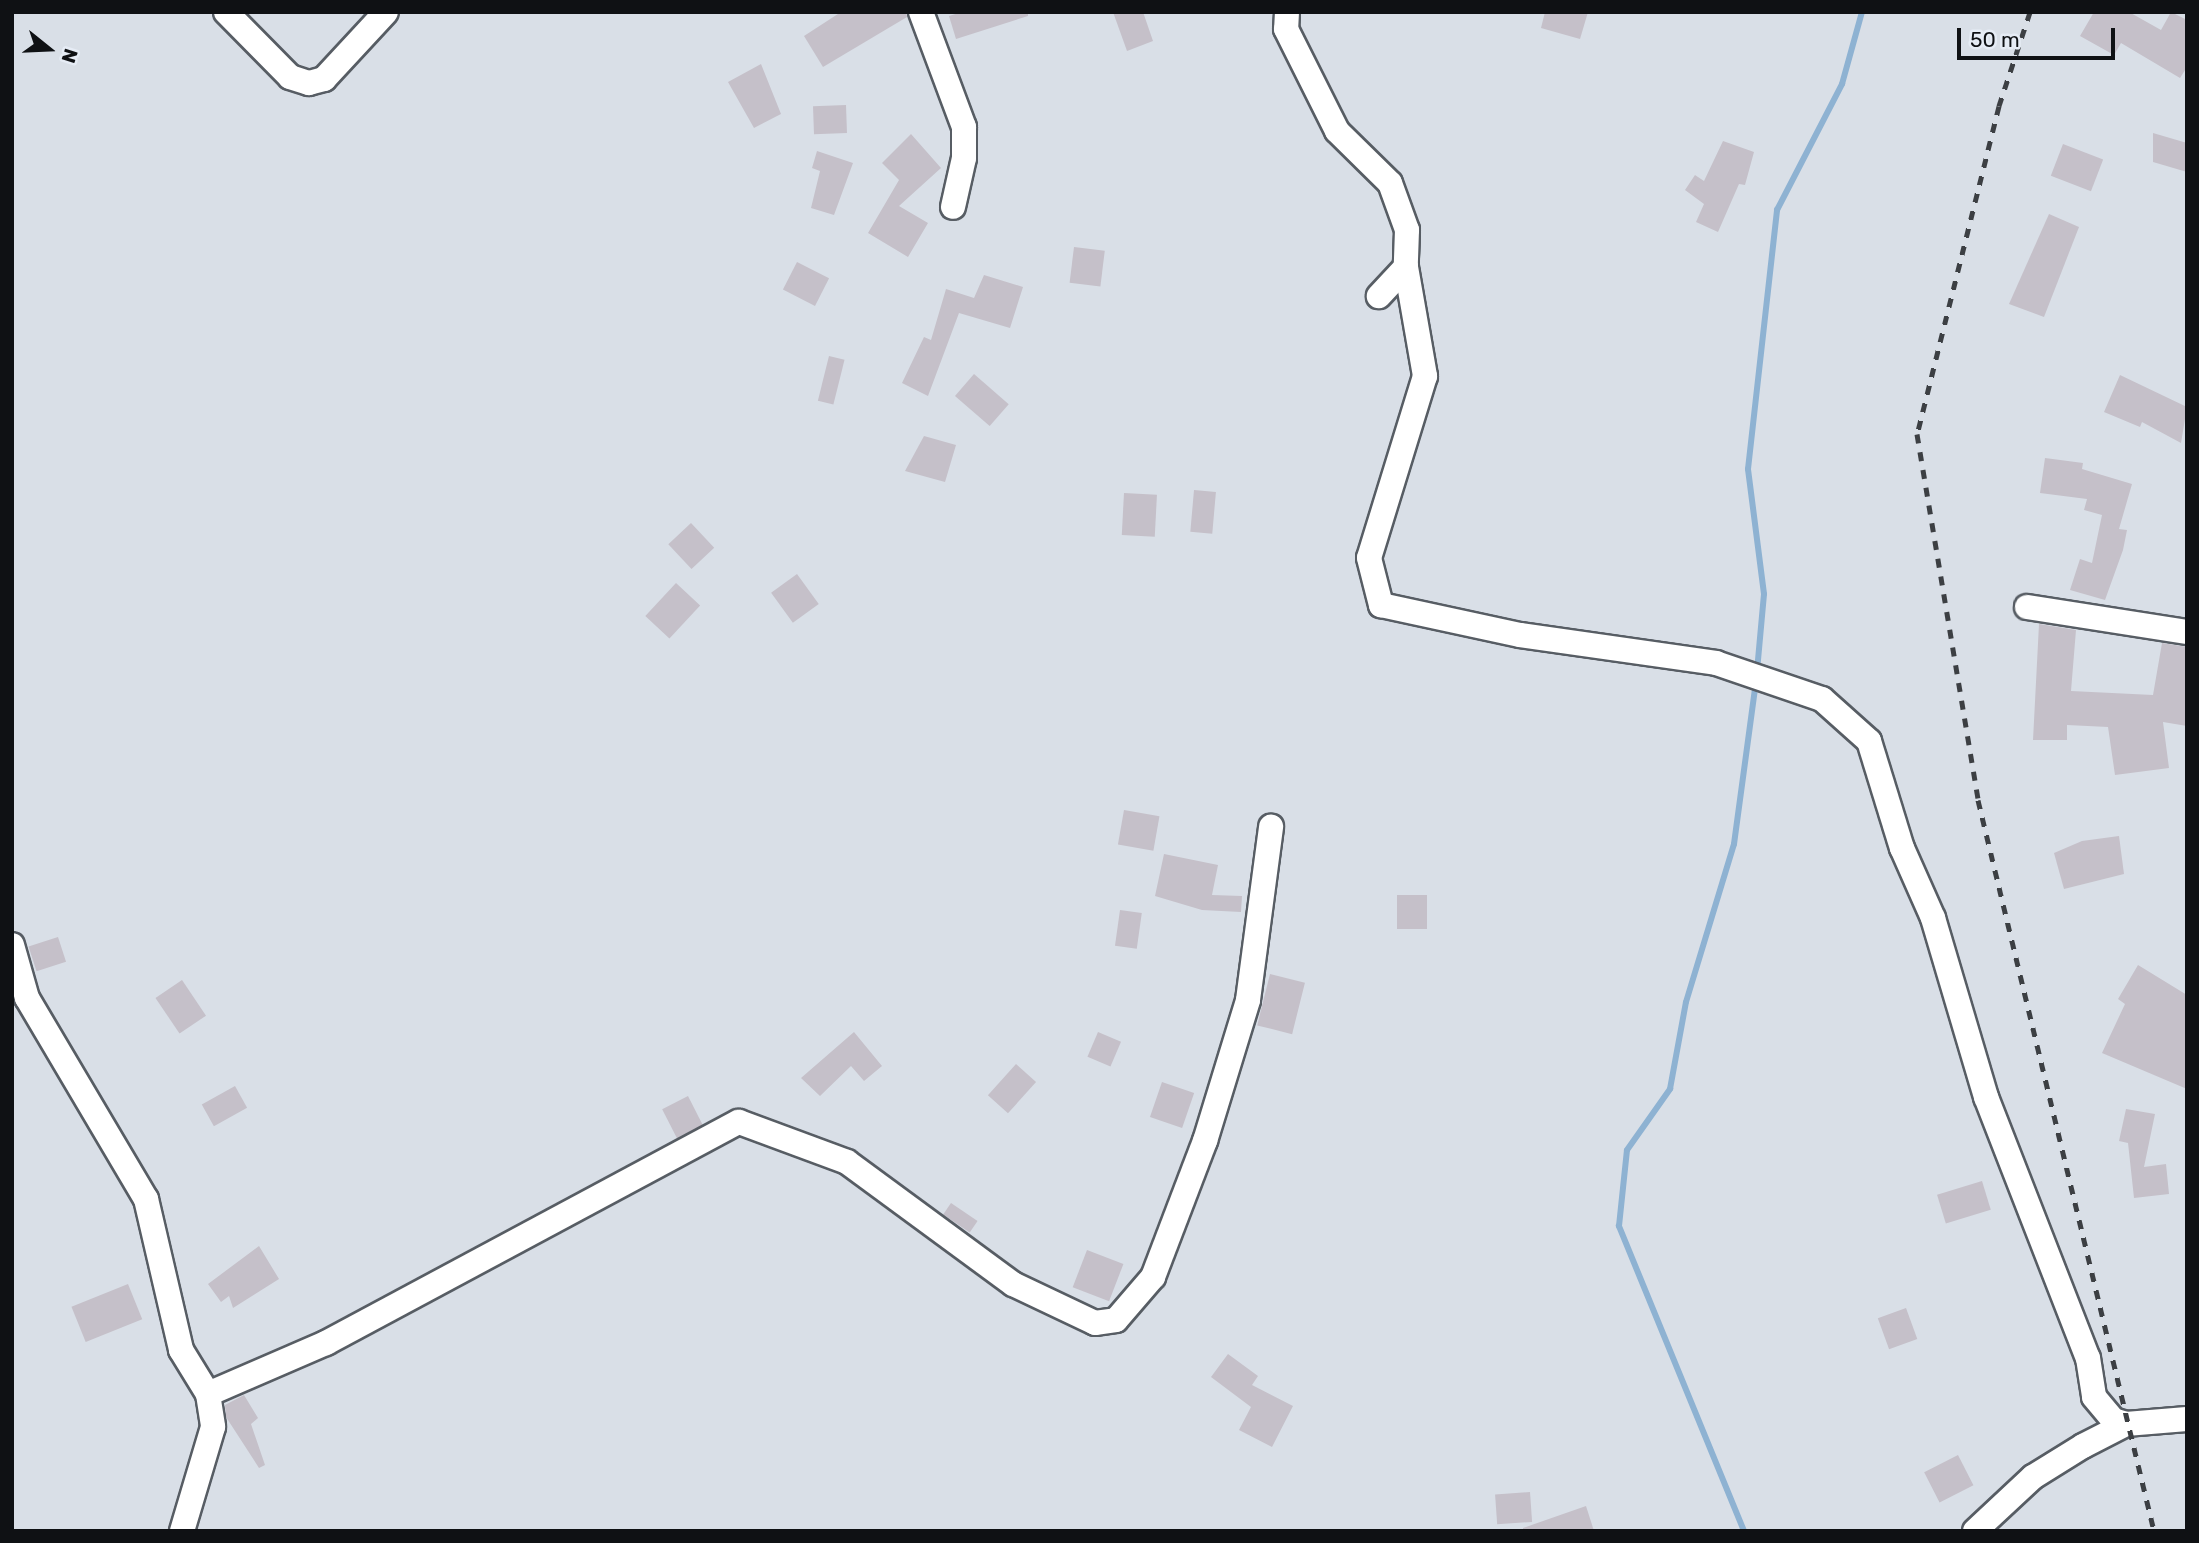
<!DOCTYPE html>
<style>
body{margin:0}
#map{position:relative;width:2199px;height:1543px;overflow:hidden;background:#d9dfe7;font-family:Rubik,sans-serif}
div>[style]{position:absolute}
.stream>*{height:6px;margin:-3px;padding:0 3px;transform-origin:3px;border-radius:3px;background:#8eb2d2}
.building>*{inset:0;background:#c5c0c9;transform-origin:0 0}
.roads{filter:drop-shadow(2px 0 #575d64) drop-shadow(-2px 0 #575d64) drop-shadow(0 2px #575d64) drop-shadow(0 -2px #575d64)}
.minor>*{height:24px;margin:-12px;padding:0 12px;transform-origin:12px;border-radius:12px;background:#fff}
.rail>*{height:5px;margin-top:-2.5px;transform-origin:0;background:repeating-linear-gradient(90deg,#3c3f43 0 9px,transparent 0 18px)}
span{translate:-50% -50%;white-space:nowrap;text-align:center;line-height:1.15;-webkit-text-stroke:6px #e6ecf5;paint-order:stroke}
.frame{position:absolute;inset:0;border:14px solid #0f1114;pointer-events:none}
.north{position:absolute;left:14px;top:14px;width:70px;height:70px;-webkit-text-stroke:5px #e6ecf5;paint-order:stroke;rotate:108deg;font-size:19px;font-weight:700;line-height:28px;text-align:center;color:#0f1114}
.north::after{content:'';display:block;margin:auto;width:24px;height:32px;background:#0f1114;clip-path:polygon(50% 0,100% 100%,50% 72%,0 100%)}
.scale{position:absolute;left:1957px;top:28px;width:158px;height:32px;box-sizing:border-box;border:4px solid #0f1114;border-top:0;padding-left:9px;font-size:21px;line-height:24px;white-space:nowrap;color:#0f1114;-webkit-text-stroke:5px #e6ecf5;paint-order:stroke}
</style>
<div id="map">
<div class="stream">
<i style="left:1757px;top:671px;width:77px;rotate:-84.8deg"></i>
<i style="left:1764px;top:594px;width:126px;rotate:-97.3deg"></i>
<i style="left:1748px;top:469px;width:261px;rotate:-83.6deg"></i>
<i style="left:1777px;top:210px;width:142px;rotate:-62.7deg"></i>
<i style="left:1842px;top:84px;width:75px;rotate:-74.5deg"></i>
<i style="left:1744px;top:1531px;width:330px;rotate:-112.3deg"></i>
<i style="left:1619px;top:1226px;width:76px;rotate:-84deg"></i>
<i style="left:1627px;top:1150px;width:75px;rotate:-54.8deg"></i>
<i style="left:1670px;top:1089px;width:88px;rotate:-79.6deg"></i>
<i style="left:1686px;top:1002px;width:165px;rotate:-73.1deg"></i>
<i style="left:1734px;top:844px;width:163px;rotate:-82.3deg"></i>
</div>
<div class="building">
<i style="clip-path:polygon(841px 12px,906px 12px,907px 17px,823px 67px,804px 36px)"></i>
<i style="clip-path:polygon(962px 12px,1028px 12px,1028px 16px,956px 39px,949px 16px)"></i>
<i style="clip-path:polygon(1113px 12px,1143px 12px,1153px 41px,1127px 51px)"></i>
<i style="clip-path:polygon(1545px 12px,1588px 12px,1580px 39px,1541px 28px)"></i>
<i style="clip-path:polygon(2094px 12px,2129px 12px,2161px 30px,2171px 12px,2187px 20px,2187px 67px,2180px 78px,2121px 43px,2114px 55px,2080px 36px)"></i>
<i style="clip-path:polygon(761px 64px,781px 114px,754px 128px,728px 82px)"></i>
<i style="left:846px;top:105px;width:28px;height:33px;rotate:88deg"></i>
<i style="clip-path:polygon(2153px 133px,2187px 143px,2187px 172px,2153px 162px)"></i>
<i style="clip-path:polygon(911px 134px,941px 168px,899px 206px,928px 223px,908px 257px,868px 233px,899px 180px,882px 163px)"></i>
<i style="clip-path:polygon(1723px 141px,1754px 152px,1745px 185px,1739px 184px,1718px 232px,1696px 222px,1704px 204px,1685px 190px,1695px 175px,1704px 181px)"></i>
<i style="left:2063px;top:144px;width:43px;height:34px;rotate:21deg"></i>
<i style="clip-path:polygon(817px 151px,853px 163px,834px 215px,811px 208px,820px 171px,812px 168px)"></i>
<i style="clip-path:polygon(2049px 214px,2079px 227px,2044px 317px,2009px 304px)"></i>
<i style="left:1074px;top:247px;width:31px;height:36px;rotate:7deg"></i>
<i style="left:797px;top:262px;width:36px;height:31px;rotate:27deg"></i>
<i style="clip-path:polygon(984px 275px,1023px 287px,1010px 328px,959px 313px,928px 396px,902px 383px,924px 337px,931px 340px,946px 289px,974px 298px)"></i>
<i style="left:829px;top:356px;width:16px;height:46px;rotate:14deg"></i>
<i style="left:974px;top:374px;width:46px;height:29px;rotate:41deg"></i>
<i style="clip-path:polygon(2120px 375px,2187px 407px,2181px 443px,2142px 422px,2140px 427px,2104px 412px)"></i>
<i style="clip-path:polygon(924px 436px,956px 445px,945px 482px,905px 471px)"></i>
<i style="clip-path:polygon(2045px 458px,2083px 463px,2082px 469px,2132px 484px,2119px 529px,2127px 530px,2123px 550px,2105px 600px,2070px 590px,2080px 559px,2092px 563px,2102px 515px,2084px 510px,2087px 499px,2040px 493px)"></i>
<i style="left:1194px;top:490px;width:22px;height:42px;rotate:5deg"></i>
<i style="left:1124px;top:493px;width:33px;height:42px;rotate:3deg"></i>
<i style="left:691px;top:523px;width:34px;height:31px;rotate:47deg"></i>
<i style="left:797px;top:574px;width:37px;height:32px;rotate:54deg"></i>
<i style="left:676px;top:583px;width:33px;height:45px;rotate:43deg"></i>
<i style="clip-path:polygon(2039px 624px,2076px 630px,2071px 691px,2153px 695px,2162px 643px,2187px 647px,2187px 726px,2163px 722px,2169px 768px,2115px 775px,2108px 727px,2067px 725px,2067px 740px,2033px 740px)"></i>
<i style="left:1124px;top:810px;width:36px;height:35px;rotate:10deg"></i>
<i style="clip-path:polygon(2119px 836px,2124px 874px,2064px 889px,2054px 853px,2082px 841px)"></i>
<i style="clip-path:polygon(1164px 854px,1218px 865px,1212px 895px,1242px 896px,1241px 912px,1202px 910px,1155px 896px)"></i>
<i style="left:1397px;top:895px;width:30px;height:34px"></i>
<i style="left:1120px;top:910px;width:22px;height:36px;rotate:8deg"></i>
<i style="left:58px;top:937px;width:26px;height:31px;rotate:72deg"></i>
<i style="clip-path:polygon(2138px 965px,2187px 995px,2187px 1089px,2102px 1053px,2125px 1004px,2118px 999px)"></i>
<i style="left:1270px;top:974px;width:36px;height:53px;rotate:14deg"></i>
<i style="left:182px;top:980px;width:43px;height:32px;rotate:56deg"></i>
<i style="clip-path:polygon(854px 1032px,882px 1066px,864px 1081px,851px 1066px,820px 1096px,801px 1078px)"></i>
<i style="left:1098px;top:1032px;width:25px;height:27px;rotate:23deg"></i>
<i style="left:1016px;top:1064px;width:27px;height:42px;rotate:42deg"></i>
<i style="left:1162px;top:1082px;width:34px;height:37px;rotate:19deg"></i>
<i style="left:235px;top:1086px;width:25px;height:38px;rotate:61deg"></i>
<i style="left:688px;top:1096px;width:33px;height:29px;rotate:63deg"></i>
<i style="clip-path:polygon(2126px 1109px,2155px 1114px,2144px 1167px,2166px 1164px,2169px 1194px,2134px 1198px,2128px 1143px,2119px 1141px)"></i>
<i style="left:1982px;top:1181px;width:30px;height:47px;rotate:73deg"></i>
<i style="left:951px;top:1203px;width:32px;height:14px;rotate:34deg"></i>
<i style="clip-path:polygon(259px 1246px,279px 1279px,233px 1308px,229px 1296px,221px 1302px,208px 1284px)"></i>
<i style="left:1087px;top:1250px;width:39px;height:40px;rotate:21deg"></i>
<i style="left:128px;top:1284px;width:38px;height:61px;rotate:68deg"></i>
<i style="left:1906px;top:1308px;width:33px;height:30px;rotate:70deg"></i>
<i style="clip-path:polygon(1228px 1354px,1258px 1376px,1252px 1385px,1293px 1406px,1272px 1447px,1239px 1430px,1251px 1407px,1211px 1377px)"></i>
<i style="clip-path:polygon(244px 1395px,258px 1418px,251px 1424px,265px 1465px,259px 1468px,226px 1417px,225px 1405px)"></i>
<i style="left:1958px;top:1455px;width:34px;height:38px;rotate:63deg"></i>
<i style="left:1530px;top:1492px;width:30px;height:35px;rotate:86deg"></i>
<i style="clip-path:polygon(1586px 1506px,1594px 1531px,1523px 1531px,1523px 1528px)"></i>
</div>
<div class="roads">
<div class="minor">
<i style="left:226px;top:12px;width:91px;rotate:45.4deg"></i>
<i style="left:290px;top:77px;width:20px;rotate:18deg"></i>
<i style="left:309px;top:83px;width:16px;rotate:-15deg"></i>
<i style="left:324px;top:79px;width:91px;rotate:-47.2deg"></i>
<i style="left:921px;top:12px;width:123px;rotate:69.5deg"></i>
<i style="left:964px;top:127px;width:31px;rotate:90deg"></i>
<i style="left:964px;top:158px;width:50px;rotate:102.7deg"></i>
<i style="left:1287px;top:12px;width:17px;rotate:93deg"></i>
<i style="left:1286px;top:29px;width:114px;rotate:63.4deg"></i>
<i style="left:1337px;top:131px;width:74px;rotate:44.5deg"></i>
<i style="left:1390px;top:183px;width:50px;rotate:70.1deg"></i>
<i style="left:1407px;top:230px;width:37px;rotate:92deg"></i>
<i style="left:1406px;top:267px;width:40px;rotate:133deg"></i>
<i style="left:1406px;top:267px;width:111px;rotate:80.1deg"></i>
<i style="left:1425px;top:376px;width:190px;rotate:107.1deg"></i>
<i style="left:1369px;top:558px;width:49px;rotate:75.7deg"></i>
<i style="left:1381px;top:605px;width:142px;rotate:12.2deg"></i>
<i style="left:1520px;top:635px;width:198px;rotate:8.1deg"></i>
<i style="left:1716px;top:663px;width:112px;rotate:18.8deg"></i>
<i style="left:1822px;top:699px;width:63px;rotate:41.8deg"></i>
<i style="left:1869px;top:741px;width:112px;rotate:72.9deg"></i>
<i style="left:1902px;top:848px;width:77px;rotate:66.1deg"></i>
<i style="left:1933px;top:918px;width:187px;rotate:73.5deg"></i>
<i style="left:1986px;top:1097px;width:280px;rotate:68.7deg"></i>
<i style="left:2088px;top:1358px;width:39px;rotate:81deg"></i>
<i style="left:2094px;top:1397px;width:30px;rotate:50deg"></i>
<i style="left:2113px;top:1420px;width:14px;rotate:17deg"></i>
<i style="left:2027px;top:607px;width:162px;rotate:8.9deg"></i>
<i style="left:12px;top:945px;width:55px;rotate:74.2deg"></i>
<i style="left:27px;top:998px;width:234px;rotate:59.4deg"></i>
<i style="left:146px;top:1199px;width:155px;rotate:76.9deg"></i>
<i style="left:181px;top:1350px;width:52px;rotate:58.5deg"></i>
<i style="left:208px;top:1394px;width:33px;rotate:81deg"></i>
<i style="left:213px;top:1427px;width:109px;rotate:106.6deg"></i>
<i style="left:208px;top:1394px;width:129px;rotate:-23.4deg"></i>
<i style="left:326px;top:1343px;width:468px;rotate:-28.2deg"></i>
<i style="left:739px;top:1122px;width:115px;rotate:20.3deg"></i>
<i style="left:847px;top:1162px;width:206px;rotate:36.3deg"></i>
<i style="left:1013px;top:1284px;width:91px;rotate:25.4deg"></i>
<i style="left:1095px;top:1323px;width:21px;rotate:-8deg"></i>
<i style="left:1116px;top:1320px;width:57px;rotate:-49.3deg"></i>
<i style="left:1153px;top:1277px;width:146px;rotate:-69.1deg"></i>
<i style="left:1205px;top:1141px;width:147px;rotate:-73deg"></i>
<i style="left:1248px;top:1000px;width:175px;rotate:-82.4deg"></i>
<i style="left:1975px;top:1531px;width:79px;rotate:-43deg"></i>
<i style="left:2033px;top:1477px;width:59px;rotate:-31.8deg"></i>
<i style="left:2083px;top:1446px;width:48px;rotate:-27.1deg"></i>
<i style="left:2126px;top:1424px;width:61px;rotate:-4.7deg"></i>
</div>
</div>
<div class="rail">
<i style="left:2030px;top:12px;width:99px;rotate:108.3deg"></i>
<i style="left:1999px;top:106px;width:338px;rotate:104deg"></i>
<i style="left:1917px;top:434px;width:371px;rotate:80.5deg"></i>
<i style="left:1978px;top:800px;width:752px;rotate:76.46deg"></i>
</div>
<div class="frame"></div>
<div class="north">N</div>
<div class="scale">50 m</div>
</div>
